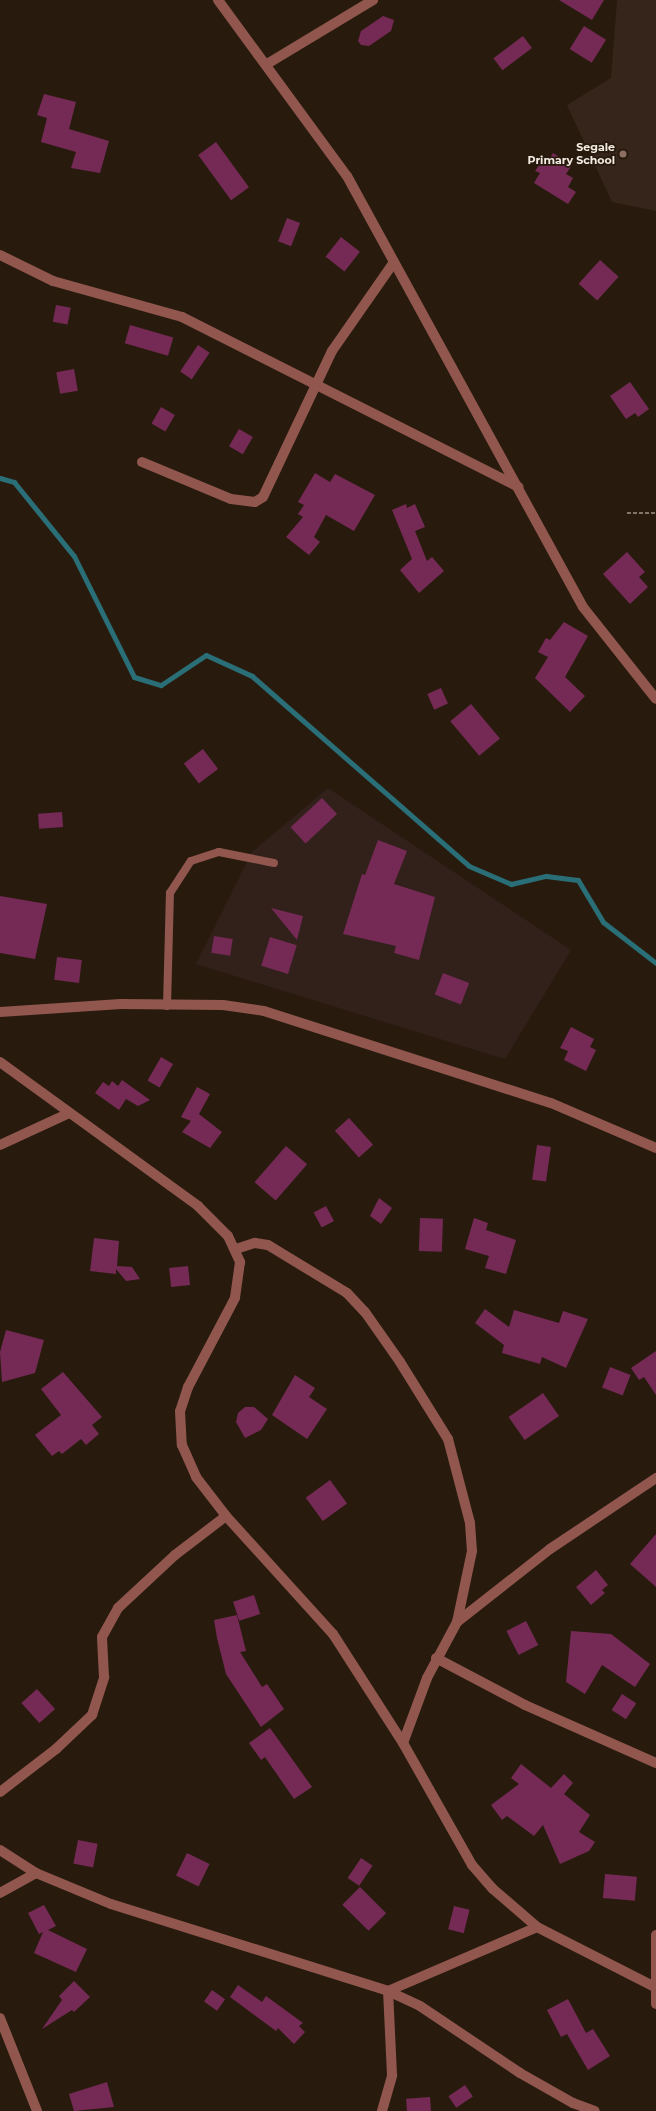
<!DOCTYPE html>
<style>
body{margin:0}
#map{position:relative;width:656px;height:2111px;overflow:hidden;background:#281b0e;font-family:Montserrat,sans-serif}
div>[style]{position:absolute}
.industrial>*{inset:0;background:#32201a}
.education>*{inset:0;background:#35251b}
.stream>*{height:5px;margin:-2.5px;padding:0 2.5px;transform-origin:2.5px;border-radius:2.5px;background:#2a6f77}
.building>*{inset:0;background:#742a55;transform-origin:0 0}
.path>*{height:2.5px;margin-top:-1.25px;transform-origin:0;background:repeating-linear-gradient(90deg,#81756a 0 4px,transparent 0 6px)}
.service>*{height:8px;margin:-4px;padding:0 4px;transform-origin:4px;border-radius:4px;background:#91574e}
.minor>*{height:10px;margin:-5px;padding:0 5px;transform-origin:5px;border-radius:5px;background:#91574e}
.tertiary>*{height:10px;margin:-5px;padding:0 5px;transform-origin:5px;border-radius:5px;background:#91574e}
.dots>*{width:11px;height:11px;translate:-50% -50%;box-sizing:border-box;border:2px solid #281b0e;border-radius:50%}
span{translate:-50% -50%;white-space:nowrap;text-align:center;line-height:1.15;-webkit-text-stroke:3.5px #281b0e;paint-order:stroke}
.poi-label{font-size:11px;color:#f5ece3;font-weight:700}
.right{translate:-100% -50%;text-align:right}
</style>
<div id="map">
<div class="industrial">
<i style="clip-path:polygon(328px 788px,571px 950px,505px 1059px,196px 964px,252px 852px)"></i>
</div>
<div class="education">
<i style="clip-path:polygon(617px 0,656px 0,656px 211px,612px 202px,567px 105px,611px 78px)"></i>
</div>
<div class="stream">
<i style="left:0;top:478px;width:15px;rotate:16deg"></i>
<i style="left:14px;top:482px;width:95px;rotate:51deg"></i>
<i style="left:74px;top:556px;width:135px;rotate:63.6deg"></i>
<i style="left:134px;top:677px;width:28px;rotate:17deg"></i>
<i style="left:161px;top:685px;width:54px;rotate:-33.7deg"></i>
<i style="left:206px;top:655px;width:51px;rotate:24.5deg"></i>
<i style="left:252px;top:676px;width:288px;rotate:41.2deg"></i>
<i style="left:469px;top:866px;width:46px;rotate:23.2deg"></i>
<i style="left:511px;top:884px;width:36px;rotate:-13deg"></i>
<i style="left:546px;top:876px;width:32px;rotate:7deg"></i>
<i style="left:578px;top:880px;width:49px;rotate:59.2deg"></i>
<i style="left:603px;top:922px;width:67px;rotate:37.7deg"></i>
</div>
<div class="building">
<i style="clip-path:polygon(559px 0,604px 0,592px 20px)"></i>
<i style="clip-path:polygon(383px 16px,394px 20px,391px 31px,369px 46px,361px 45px,358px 41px,361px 31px)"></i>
<i style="left:584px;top:26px;width:26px;height:27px;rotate:32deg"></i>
<i style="left:523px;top:36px;width:15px;height:37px;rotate:53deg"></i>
<i style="clip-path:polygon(44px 94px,76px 102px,69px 129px,109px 141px,100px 173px,71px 168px,76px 152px,41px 142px,47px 118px,37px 115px)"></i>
<i style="left:216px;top:142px;width:56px;height:22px;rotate:54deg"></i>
<i style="clip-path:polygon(553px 153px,572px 165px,566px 174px,573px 178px,568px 187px,576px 192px,568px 204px,534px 183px,540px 173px,535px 171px,544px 158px,548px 161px)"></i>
<i style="left:287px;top:218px;width:14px;height:25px;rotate:21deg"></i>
<i style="left:341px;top:237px;width:24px;height:25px;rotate:38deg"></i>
<i style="left:600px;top:260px;width:25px;height:32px;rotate:42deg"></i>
<i style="left:56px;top:305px;width:15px;height:17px;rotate:11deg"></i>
<i style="left:130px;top:325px;width:45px;height:19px;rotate:16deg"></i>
<i style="left:198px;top:345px;width:14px;height:32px;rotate:34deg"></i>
<i style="left:74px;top:369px;width:22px;height:18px;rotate:80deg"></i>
<i style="clip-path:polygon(630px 382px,649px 409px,638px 417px,635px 413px,626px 419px,610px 396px)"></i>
<i style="left:161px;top:407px;width:16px;height:19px;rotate:30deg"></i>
<i style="left:239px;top:429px;width:16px;height:20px;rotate:30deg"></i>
<i style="clip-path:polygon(315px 473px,330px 482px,335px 474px,375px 495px,354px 531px,326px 515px,314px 537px,320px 542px,309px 555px,286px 537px,303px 517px,298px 514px,304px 505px,298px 502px)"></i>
<i style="clip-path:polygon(406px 504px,407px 508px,415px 504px,425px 527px,415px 531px,427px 561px,432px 557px,444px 571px,419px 593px,400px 570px,412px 559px,392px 510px)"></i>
<i style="clip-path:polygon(627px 552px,645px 572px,639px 577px,648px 587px,630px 604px,603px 574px)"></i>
<i style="clip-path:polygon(564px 622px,588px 636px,565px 677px,585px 696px,570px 712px,535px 678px,548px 657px,538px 652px,546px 638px,550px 640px)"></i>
<i style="left:441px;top:688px;width:17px;height:15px;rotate:66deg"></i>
<i style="left:471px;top:704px;width:45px;height:27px;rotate:50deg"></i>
<i style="left:203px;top:749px;width:25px;height:24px;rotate:53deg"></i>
<i style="left:322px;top:798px;width:22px;height:43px;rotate:47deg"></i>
<i style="left:62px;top:812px;width:15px;height:24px;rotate:86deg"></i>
<i style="clip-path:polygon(378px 840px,407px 851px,394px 884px,435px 897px,419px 960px,394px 953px,396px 946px,343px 934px,362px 874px,365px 875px)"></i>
<i style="clip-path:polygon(0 896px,47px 904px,35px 959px,0 953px)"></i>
<i style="clip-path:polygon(271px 908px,303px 916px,297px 940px)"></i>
<i style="left:214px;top:936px;width:19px;height:17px;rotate:9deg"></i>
<i style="left:270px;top:937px;width:28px;height:30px;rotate:17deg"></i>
<i style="left:57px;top:957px;width:25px;height:23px;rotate:7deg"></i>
<i style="left:443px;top:973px;width:28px;height:23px;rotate:21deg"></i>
<i style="clip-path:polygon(571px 1027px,594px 1039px,590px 1047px,596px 1050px,586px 1071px,564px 1060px,568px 1051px,560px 1048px)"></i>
<i style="left:161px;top:1057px;width:14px;height:27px;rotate:30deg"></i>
<i style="clip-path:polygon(122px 1080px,150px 1100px,138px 1106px,126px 1099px,119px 1110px,95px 1093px,103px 1082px,109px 1086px,112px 1081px,118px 1086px)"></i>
<i style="clip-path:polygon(197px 1087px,210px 1094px,199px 1114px,222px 1132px,210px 1148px,182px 1132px,191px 1121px,181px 1117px)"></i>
<i style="left:349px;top:1118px;width:36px;height:19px;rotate:48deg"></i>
<i style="left:537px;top:1145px;width:14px;height:35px;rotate:8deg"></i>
<i style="left:286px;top:1146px;width:28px;height:48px;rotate:41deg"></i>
<i style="clip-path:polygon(379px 1198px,392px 1208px,381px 1224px,370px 1216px)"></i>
<i style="left:326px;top:1206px;width:17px;height:14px;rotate:62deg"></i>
<i style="left:420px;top:1218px;width:23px;height:33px;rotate:2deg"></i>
<i style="clip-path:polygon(474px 1218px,488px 1223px,486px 1230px,516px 1240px,506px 1274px,485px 1268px,489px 1256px,465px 1249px)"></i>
<i style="clip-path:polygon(94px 1238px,119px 1241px,117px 1266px,132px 1267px,140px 1279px,126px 1281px,116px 1269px,116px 1274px,90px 1271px)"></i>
<i style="left:188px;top:1266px;width:19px;height:19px;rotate:84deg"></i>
<i style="clip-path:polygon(485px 1309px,509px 1327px,514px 1310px,559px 1323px,563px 1311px,588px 1319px,566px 1368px,542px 1357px,540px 1364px,502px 1353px,504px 1345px,475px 1323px)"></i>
<i style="clip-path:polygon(6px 1330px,44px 1340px,35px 1373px,2px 1382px,0 1352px)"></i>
<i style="clip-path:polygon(656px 1351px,656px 1395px,644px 1377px,639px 1380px,631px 1368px)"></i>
<i style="left:610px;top:1367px;width:22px;height:22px;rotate:21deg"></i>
<i style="clip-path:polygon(63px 1372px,102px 1417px,92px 1425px,99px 1434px,86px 1445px,81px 1439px,62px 1454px,59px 1451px,52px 1456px,35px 1435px,61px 1415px,41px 1389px)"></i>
<i style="clip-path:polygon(295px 1375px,315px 1388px,309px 1397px,327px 1409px,307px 1439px,272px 1415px)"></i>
<i style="left:543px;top:1393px;width:28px;height:42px;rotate:55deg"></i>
<i style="clip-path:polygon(245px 1407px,254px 1407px,268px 1419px,261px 1430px,245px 1438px,236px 1422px,238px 1413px)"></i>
<i style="left:330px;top:1480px;width:29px;height:30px;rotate:54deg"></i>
<i style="clip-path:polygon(656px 1534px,656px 1587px,630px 1564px)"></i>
<i style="clip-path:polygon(596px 1570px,608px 1585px,602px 1590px,605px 1593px,591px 1605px,576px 1587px)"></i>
<i style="left:254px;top:1595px;width:20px;height:22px;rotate:72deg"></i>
<i style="clip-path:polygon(237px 1615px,246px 1651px,240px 1652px,262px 1687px,267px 1684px,284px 1709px,261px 1727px,226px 1674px,217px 1638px,214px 1620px)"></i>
<i style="left:526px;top:1621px;width:27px;height:22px;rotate:63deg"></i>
<i style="clip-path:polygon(571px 1631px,611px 1634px,650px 1664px,635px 1687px,602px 1665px,585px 1694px,566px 1682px)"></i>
<i style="left:37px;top:1689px;width:27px;height:21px;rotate:48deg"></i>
<i style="left:622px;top:1694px;width:17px;height:19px;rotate:33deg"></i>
<i style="clip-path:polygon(270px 1728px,312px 1787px,294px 1799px,265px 1757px,261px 1760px,249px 1743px)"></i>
<i style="clip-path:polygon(521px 1764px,551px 1788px,564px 1774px,573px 1783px,564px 1794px,590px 1815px,579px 1832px,595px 1842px,589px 1851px,560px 1864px,543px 1825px,534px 1836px,507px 1816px,502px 1820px,491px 1805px,519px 1784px,511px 1778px)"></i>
<i style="left:78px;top:1840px;width:20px;height:24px;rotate:11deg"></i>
<i style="left:187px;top:1853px;width:25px;height:25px;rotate:26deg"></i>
<i style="left:361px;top:1858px;width:14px;height:24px;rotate:34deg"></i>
<i style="left:605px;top:1874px;width:32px;height:24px;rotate:5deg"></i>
<i style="left:360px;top:1887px;width:37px;height:25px;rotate:45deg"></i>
<i style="clip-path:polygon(44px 1905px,56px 1926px,48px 1930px,87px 1949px,76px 1972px,34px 1953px,43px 1932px,39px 1934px,28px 1913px)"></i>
<i style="left:454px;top:1906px;width:16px;height:24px;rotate:14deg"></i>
<i style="clip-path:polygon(74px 1981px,90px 1997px,74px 2012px,72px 2010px,42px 2029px,62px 2000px,59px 1996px)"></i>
<i style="clip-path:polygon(238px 1985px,262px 2002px,266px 1996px,303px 2023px,299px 2026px,305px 2032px,294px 2044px,278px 2028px,276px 2031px,230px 1997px)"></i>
<i style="left:212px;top:1990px;width:16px;height:14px;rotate:35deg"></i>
<i style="clip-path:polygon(568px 1999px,586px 2033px,593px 2029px,610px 2056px,588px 2070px,567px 2034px,561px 2037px,547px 2010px)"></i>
<i style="clip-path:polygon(107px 2082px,114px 2107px,74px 2111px,69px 2094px)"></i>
<i style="left:465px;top:2085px;width:14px;height:20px;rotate:56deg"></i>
<i style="left:430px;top:2097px;width:14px;height:24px;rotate:86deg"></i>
</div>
<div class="path">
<i style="left:627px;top:513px;width:29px"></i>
</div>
<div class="service">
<i style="left:167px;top:1006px;width:113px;rotate:-88.5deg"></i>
<i style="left:170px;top:893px;width:38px;rotate:-57deg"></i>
<i style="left:191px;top:861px;width:29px;rotate:-18deg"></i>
<i style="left:219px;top:852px;width:56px;rotate:11.3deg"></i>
</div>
<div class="minor">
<i style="left:267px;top:64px;width:124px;rotate:-31.1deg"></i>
<i style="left:0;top:255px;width:59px;rotate:26.1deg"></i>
<i style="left:53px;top:281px;width:134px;rotate:15.6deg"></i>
<i style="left:182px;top:317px;width:377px;rotate:26.8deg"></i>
<i style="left:142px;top:462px;width:96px;rotate:22.6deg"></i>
<i style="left:231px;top:499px;width:24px;rotate:7deg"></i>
<i style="left:255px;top:502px;width:9px;rotate:-32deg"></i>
<i style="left:263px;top:497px;width:161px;rotate:-64.7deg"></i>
<i style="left:332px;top:351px;width:108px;rotate:-55.1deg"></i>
<i style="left:0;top:1012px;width:121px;rotate:-3.8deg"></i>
<i style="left:121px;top:1004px;width:102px;rotate:0.6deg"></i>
<i style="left:223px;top:1005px;width:41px;rotate:8.3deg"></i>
<i style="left:264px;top:1011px;width:301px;rotate:17.8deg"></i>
<i style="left:551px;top:1103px;width:114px;rotate:23.2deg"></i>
<i style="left:0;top:1145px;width:74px;rotate:-24.8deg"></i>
<i style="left:236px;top:1249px;width:20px;rotate:-18deg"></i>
<i style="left:255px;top:1243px;width:13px;rotate:9deg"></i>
<i style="left:268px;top:1245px;width:92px;rotate:31.3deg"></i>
<i style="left:347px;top:1293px;width:26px;rotate:47deg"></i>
<i style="left:365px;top:1312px;width:61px;rotate:55deg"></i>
<i style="left:400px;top:1362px;width:91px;rotate:58.1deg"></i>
<i style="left:448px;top:1439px;width:87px;rotate:75.3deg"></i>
<i style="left:470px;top:1523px;width:28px;rotate:86deg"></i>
<i style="left:472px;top:1551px;width:73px;rotate:101.9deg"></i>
<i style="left:436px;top:1658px;width:101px;rotate:27.8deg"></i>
<i style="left:525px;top:1705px;width:143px;rotate:23.9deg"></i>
<i style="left:403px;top:1743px;width:69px;rotate:-69.7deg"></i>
<i style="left:427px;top:1678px;width:64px;rotate:-61.8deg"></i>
<i style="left:457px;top:1622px;width:118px;rotate:-38.1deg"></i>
<i style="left:550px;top:1549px;width:128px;rotate:-33.8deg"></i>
<i style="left:0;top:1792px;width:71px;rotate:-37.5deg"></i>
<i style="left:56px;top:1749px;width:50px;rotate:-43.4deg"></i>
<i style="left:92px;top:1715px;width:40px;rotate:-72deg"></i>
<i style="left:104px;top:1677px;width:40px;rotate:-92.9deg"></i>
<i style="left:102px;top:1637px;width:33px;rotate:-61deg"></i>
<i style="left:118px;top:1608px;width:78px;rotate:-42.9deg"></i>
<i style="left:175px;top:1555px;width:64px;rotate:-37.4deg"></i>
<i style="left:0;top:1850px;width:43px;rotate:32.6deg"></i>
<i style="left:36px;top:1873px;width:81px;rotate:22.5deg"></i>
<i style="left:111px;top:1904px;width:290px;rotate:17.4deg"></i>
<i style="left:388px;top:1991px;width:162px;rotate:-23.2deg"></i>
<i style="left:0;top:1893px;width:41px;rotate:-29.1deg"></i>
<i style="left:0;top:2018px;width:100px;rotate:68.3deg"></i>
<i style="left:382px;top:2111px;width:37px;rotate:-74deg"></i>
<i style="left:392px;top:2075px;width:84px;rotate:-92.7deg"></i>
<i style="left:388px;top:1991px;width:35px;rotate:25deg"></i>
<i style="left:420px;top:2006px;width:120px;rotate:33.8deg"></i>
<i style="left:520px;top:2073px;width:61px;rotate:29.5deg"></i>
<i style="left:573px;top:2103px;width:23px;rotate:20deg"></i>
</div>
<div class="tertiary">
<i style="left:218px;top:0;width:218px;rotate:53.8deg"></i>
<i style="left:347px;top:176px;width:491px;rotate:61.3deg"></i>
<i style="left:583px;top:607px;width:117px;rotate:51.6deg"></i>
<i style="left:0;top:1062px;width:245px;rotate:36deg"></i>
<i style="left:198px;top:1206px;width:42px;rotate:45deg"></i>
<i style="left:228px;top:1236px;width:29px;rotate:65deg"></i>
<i style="left:240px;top:1262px;width:36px;rotate:98deg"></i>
<i style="left:235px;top:1298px;width:101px;rotate:117.8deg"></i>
<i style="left:188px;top:1387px;width:25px;rotate:108deg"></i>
<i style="left:180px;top:1411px;width:34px;rotate:87deg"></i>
<i style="left:182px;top:1445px;width:35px;rotate:66deg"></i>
<i style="left:196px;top:1477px;width:49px;rotate:52.4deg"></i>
<i style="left:226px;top:1516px;width:159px;rotate:47.8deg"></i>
<i style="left:333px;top:1634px;width:130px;rotate:57.3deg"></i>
<i style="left:403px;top:1743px;width:140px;rotate:60.5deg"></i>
<i style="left:472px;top:1865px;width:32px;rotate:49deg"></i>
<i style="left:493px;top:1889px;width:58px;rotate:40.8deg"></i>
<i style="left:537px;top:1927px;width:130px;rotate:27deg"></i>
<i style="left:656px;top:1935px;width:69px;rotate:90deg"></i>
</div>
<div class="dots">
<i style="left:623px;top:154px;background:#8d6e63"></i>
</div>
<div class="poi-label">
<span class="right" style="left:615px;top:154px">Segale<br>Primary School</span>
</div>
</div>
